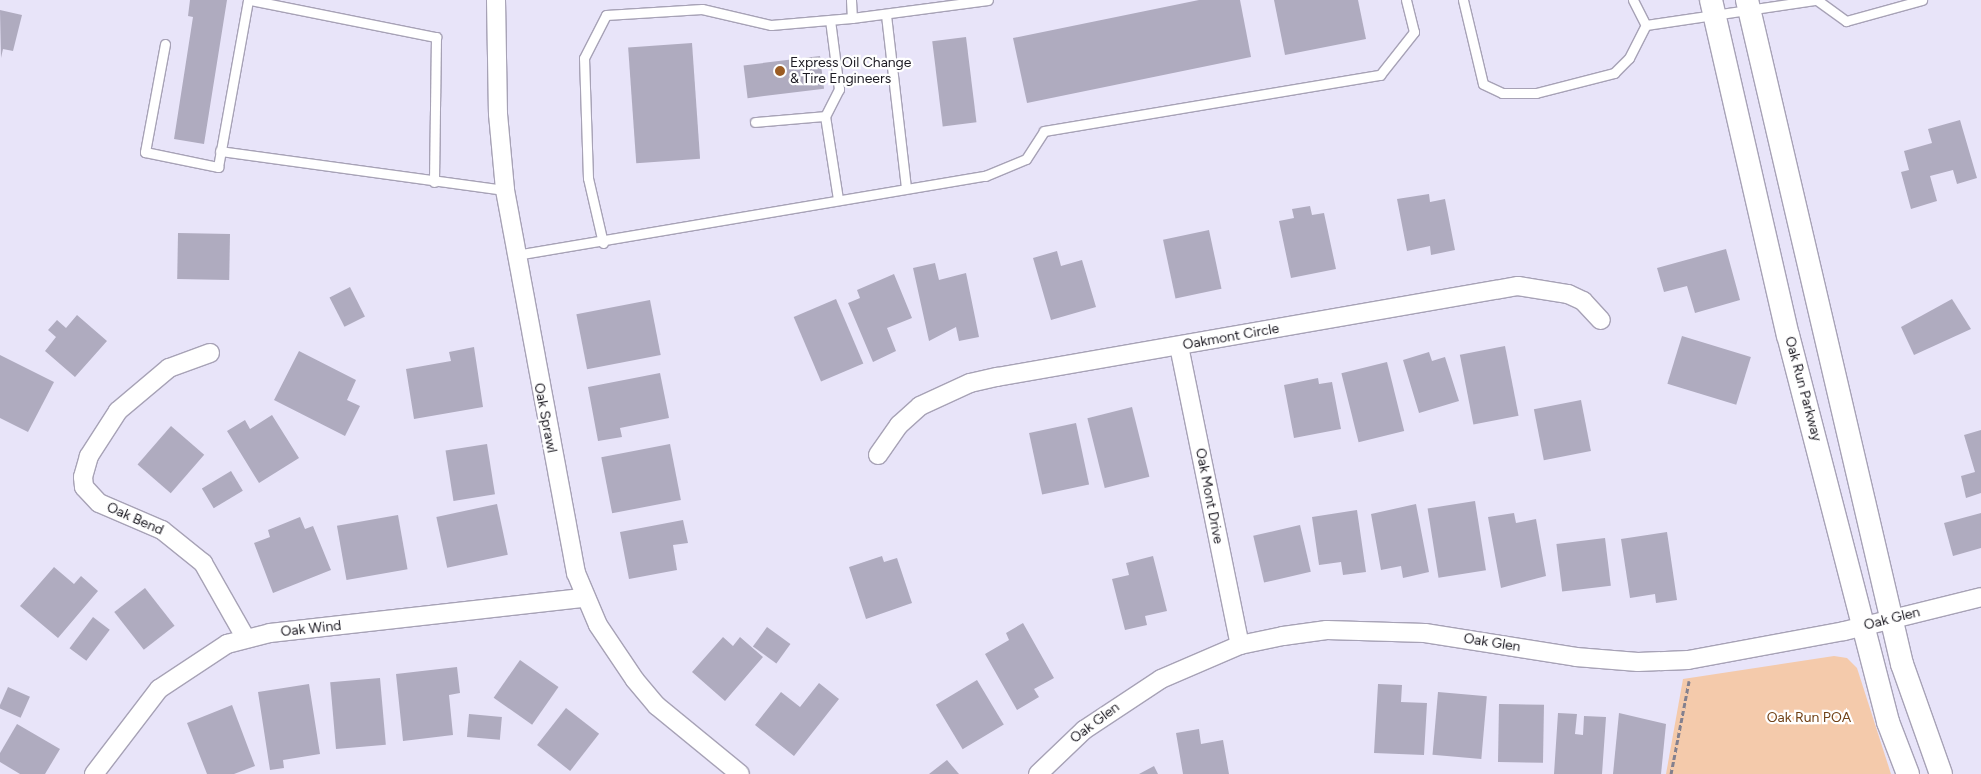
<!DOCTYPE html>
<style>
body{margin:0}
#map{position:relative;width:1981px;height:774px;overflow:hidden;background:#e8e4f9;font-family:Figtree,sans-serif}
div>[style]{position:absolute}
.green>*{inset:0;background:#f4caab}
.building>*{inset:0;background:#afabbf;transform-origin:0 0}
.path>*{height:3px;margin-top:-1.5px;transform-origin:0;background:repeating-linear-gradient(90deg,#83808e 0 5px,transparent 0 7.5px)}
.roads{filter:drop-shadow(1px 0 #a7a2b6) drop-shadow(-1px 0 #a7a2b6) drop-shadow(0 1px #a7a2b6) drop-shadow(0 -1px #a7a2b6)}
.service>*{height:9px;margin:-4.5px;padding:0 4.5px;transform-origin:4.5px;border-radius:4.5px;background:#fff}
.minor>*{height:18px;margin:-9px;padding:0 9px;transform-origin:9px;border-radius:9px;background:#fff}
.tertiary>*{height:22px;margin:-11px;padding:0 11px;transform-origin:11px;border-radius:11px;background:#fff}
.dots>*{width:14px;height:14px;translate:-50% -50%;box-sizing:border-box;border:2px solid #fff;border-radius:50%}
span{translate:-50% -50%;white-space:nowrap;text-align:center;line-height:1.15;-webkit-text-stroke:4.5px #fff;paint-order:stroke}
.poi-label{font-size:14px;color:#1d1b23}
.left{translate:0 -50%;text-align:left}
.street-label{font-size:14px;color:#1d1b23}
.park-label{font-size:14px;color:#714217}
</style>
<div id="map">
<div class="green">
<i style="clip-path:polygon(1834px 656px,1847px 658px,1857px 668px,1891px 774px,1666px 774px,1683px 679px)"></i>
</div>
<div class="building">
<i style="clip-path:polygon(190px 0,227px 0,204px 144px,174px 139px,193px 17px,188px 16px)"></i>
<i style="clip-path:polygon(1199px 0,1240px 0,1251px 57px,1027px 103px,1013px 38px)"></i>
<i style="clip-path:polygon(1274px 0,1358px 0,1366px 39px,1285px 55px)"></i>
<i style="clip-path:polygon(0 10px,22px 15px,13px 51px,3px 49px,1px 58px)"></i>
<i style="left:966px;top:37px;width:86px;height:34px;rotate:83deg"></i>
<i style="left:692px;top:43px;width:116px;height:64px;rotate:86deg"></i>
<i style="left:820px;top:56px;width:33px;height:77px;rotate:83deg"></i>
<i style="clip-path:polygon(1960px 120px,1977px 178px,1957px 184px,1953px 170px,1930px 176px,1937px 201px,1911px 209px,1901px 172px,1909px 170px,1904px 151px,1932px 143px,1928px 129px)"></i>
<i style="clip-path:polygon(1429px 194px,1430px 202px,1445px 199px,1455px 250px,1431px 255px,1430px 246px,1407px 251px,1397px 199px)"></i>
<i style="clip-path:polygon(1310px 206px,1312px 215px,1324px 213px,1336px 269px,1291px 278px,1279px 221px,1294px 218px,1292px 209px)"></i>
<i style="left:1209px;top:230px;width:60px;height:47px;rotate:78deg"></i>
<i style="left:178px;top:233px;width:52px;height:46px;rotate:1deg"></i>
<i style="clip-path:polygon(1726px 249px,1740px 300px,1695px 313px,1687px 286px,1664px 292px,1657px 268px)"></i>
<i style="clip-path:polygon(1057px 251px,1061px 266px,1082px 260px,1096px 307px,1051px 320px,1033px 258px)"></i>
<i style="clip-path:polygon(935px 263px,939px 280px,966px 273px,979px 337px,959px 341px,956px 327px,929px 341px,913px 268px)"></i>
<i style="clip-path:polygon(894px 274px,912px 318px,887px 328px,896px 351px,873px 362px,848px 303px,860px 298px,857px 290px)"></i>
<i style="left:350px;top:287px;width:33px;height:23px;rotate:63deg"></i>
<i style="left:836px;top:299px;width:70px;height:46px;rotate:67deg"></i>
<i style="clip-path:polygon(1952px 299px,1971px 329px,1914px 355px,1901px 327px)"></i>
<i style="left:650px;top:300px;width:56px;height:75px;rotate:79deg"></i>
<i style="clip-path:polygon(77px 315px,107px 341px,75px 377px,45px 351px,56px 337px,48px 330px,57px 320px,66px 328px)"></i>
<i style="left:1682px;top:336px;width:72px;height:50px;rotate:17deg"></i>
<i style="left:1505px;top:346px;width:71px;height:46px;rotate:79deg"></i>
<i style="clip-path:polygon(474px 347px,483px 407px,414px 419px,406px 369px,451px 361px,449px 352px)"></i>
<i style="clip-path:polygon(299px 351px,356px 380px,347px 400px,360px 406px,345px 436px,274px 400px)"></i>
<i style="clip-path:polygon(1429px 352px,1432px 361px,1445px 357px,1459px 401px,1419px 413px,1403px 360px)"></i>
<i style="clip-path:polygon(0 355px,54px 382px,28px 432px,0 418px)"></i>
<i style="left:1387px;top:362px;width:71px;height:47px;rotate:76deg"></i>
<i style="clip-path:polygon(660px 373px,669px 418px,620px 428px,622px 437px,598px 441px,588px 387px)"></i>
<i style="clip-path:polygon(1318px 378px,1319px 384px,1332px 382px,1341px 429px,1294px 438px,1284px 385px)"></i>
<i style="left:1581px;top:400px;width:52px;height:48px;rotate:79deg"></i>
<i style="left:1132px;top:407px;width:72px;height:46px;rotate:76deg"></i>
<i style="clip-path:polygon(272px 415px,299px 458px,259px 483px,227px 431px,245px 420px,250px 429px)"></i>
<i style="left:1076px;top:423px;width:63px;height:48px;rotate:78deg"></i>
<i style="left:171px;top:426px;width:44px;height:51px;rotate:41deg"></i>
<i style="clip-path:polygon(1981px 430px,1981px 493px,1966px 498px,1961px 476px,1975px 472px,1964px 435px)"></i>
<i style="left:487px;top:444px;width:51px;height:42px;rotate:81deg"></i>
<i style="left:670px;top:444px;width:57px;height:70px;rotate:79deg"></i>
<i style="left:231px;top:471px;width:23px;height:34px;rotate:59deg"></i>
<i style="left:1475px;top:501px;width:70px;height:48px;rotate:81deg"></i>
<i style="left:497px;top:504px;width:52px;height:62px;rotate:78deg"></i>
<i style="clip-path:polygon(1416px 504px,1429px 572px,1403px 578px,1401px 566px,1381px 570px,1371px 514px)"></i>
<i style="clip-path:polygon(1357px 510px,1366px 572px,1343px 575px,1341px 562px,1319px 565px,1312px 517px)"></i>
<i style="clip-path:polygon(1514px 513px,1516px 523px,1536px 519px,1546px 576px,1501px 588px,1488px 517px)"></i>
<i style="clip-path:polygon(1981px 513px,1981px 548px,1953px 556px,1944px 523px)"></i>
<i style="left:398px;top:515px;width:55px;height:62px;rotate:80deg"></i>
<i style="clip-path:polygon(300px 517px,305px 529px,313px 526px,331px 570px,273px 593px,254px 543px,270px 537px,268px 530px)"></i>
<i style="clip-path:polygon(683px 520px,688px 543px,673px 545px,677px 570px,629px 579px,620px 532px)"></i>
<i style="left:1300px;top:525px;width:48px;height:48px;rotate:77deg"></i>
<i style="clip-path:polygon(1667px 532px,1677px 600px,1656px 603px,1655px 594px,1630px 598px,1621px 539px)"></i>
<i style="left:1605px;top:538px;width:48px;height:49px;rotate:83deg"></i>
<i style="clip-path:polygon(882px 556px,884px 562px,897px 558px,912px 603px,866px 619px,849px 567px)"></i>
<i style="clip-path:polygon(1153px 556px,1167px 611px,1145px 616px,1147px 625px,1125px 630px,1112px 579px,1129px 575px,1126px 563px)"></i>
<i style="clip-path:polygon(54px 567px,74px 584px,81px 576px,98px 591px,58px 638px,20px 606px)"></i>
<i style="left:145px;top:588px;width:48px;height:39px;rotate:52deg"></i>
<i style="left:93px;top:617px;width:21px;height:39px;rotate:37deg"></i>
<i style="clip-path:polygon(1023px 623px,1054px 678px,1034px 689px,1039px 697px,1017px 710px,985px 654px,1009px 640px,1006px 633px)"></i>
<i style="left:767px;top:627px;width:29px;height:24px;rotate:36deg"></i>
<i style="clip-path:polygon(723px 637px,733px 646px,740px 637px,763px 657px,725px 701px,692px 672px)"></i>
<i style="left:520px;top:660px;width:47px;height:46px;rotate:35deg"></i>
<i style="clip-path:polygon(457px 667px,460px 693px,449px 695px,453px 735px,403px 741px,396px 674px)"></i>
<i style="left:380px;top:678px;width:67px;height:50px;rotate:85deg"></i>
<i style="left:977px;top:680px;width:52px;height:48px;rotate:59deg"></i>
<i style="clip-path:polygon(819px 683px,839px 699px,794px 756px,755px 725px,781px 692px,800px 707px)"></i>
<i style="clip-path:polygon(309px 684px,320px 754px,283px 760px,284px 768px,270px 770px,258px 692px)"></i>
<i style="clip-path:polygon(1378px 684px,1402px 685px,1401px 702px,1427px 703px,1424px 755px,1374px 753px)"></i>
<i style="left:8px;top:687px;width:24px;height:23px;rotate:24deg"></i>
<i style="left:1438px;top:692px;width:49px;height:63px;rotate:5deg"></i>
<i style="left:1499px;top:704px;width:45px;height:58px;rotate:1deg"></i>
<i style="clip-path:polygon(232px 705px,255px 766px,234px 774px,207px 774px,187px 723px)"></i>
<i style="left:566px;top:708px;width:42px;height:47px;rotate:38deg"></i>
<i style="clip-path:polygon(1558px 713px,1577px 714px,1575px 734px,1583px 735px,1584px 716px,1606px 717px,1602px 774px,1554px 774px)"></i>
<i style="clip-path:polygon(1619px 713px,1666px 724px,1661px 774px,1613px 774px)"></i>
<i style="left:469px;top:714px;width:33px;height:23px;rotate:5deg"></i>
<i style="clip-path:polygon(17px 724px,60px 749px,45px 774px,20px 774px,0 762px,0 753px)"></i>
<i style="clip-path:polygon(1199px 729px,1201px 744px,1223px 740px,1229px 774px,1183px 774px,1176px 733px)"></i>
<i style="clip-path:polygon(947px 760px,959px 774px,929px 774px)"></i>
<i style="clip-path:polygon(1154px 766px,1158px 774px,1139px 774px)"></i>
</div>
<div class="path">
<i style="left:1671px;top:774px;width:95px;rotate:-79deg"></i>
</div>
<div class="roads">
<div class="service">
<i style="left:250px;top:0;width:190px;rotate:11.3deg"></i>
<i style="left:436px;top:37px;width:145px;rotate:90.8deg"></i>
<i style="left:851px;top:0;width:18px;rotate:87deg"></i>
<i style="left:852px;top:18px;width:137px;rotate:-7.5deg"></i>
<i style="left:1463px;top:0;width:86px;rotate:76.6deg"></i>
<i style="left:1483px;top:84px;width:21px;rotate:25deg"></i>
<i style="left:1502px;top:93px;width:34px"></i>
<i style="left:1536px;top:93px;width:81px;rotate:-14.4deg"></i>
<i style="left:1614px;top:73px;width:21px;rotate:-45deg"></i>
<i style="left:1629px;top:58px;width:37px;rotate:-63deg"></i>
<i style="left:1633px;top:0;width:28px;rotate:63deg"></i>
<i style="left:1646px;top:25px;width:172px;rotate:-8.4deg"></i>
<i style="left:1817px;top:0;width:36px;rotate:36deg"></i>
<i style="left:1846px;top:21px;width:79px;rotate:-15.4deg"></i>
<i style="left:886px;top:15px;width:174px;rotate:83.4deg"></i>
<i style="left:830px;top:20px;width:70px;rotate:82.6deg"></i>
<i style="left:839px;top:89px;width:30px;rotate:117deg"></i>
<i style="left:825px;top:116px;width:84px;rotate:81.1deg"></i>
<i style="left:165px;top:44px;width:110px;rotate:100.5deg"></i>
<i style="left:145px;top:152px;width:75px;rotate:11.6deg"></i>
<i style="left:218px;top:167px;width:170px;rotate:-79.8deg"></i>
<i style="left:755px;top:122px;width:70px;rotate:-4.9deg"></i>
<i style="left:220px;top:151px;width:288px;rotate:7.8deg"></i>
<i style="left:603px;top:243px;width:67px;rotate:-103deg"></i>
<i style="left:588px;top:178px;width:120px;rotate:-91.9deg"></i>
<i style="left:584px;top:58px;width:48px;rotate:-62.9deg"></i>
<i style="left:606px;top:15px;width:96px;rotate:-3.6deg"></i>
<i style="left:702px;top:9px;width:71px;rotate:13.1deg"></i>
<i style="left:771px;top:25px;width:81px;rotate:-4.9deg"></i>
<i style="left:516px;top:255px;width:476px;rotate:-9.6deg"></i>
<i style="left:985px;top:176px;width:44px;rotate:-22.5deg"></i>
<i style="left:1026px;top:159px;width:33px;rotate:-57deg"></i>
<i style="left:1044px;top:131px;width:341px;rotate:-9.5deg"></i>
<i style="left:1380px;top:75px;width:55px;rotate:-51.7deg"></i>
<i style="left:1414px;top:32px;width:33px;rotate:-104deg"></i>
</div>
<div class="minor">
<i style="left:496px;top:0;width:114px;rotate:89deg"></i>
<i style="left:498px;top:114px;width:76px;rotate:84.7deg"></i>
<i style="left:505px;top:190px;width:390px;rotate:79.5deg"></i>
<i style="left:576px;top:573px;width:56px;rotate:67.1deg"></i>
<i style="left:598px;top:625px;width:66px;rotate:56.1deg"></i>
<i style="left:635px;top:680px;width:34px;rotate:50deg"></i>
<i style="left:657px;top:706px;width:107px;rotate:39.3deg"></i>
<i style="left:1179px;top:346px;width:305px;rotate:78.5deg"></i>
<i style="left:210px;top:353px;width:44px;rotate:159.9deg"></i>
<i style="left:169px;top:368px;width:67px;rotate:139.9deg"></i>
<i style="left:118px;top:411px;width:54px;rotate:122.8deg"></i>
<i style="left:89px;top:456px;width:22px;rotate:106deg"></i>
<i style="left:83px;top:477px;width:10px;rotate:84deg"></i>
<i style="left:84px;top:487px;width:22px;rotate:47deg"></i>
<i style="left:99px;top:503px;width:69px;rotate:23.2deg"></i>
<i style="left:162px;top:530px;width:53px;rotate:38.8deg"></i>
<i style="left:203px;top:563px;width:85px;rotate:60.4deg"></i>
<i style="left:878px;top:455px;width:37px;rotate:-55deg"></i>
<i style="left:899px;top:425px;width:28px;rotate:-42deg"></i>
<i style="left:920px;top:406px;width:55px;rotate:-24.7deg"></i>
<i style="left:970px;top:383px;width:28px;rotate:-13deg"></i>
<i style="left:997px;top:377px;width:529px;rotate:-9.91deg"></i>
<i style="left:1518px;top:286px;width:51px;rotate:9.1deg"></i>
<i style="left:1568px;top:294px;width:17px;rotate:25deg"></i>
<i style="left:1583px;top:301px;width:26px;rotate:47deg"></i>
<i style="left:94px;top:774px;width:107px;rotate:-52.6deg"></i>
<i style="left:159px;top:689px;width:82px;rotate:-33.5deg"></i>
<i style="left:227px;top:644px;width:44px;rotate:-14.3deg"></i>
<i style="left:270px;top:633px;width:316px;rotate:-6.4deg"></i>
<i style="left:1038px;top:774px;width:64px;rotate:-43.7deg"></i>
<i style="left:1084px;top:730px;width:92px;rotate:-33.5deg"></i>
<i style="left:1161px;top:679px;width:86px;rotate:-23.3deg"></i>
<i style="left:1240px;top:645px;width:44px;rotate:-11.8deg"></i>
<i style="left:1283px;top:636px;width:44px;rotate:-7.8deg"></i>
<i style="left:1327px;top:630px;width:98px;rotate:1.8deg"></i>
<i style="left:1425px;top:633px;width:153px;rotate:9deg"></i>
<i style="left:1576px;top:657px;width:62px;rotate:4.6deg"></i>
<i style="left:1638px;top:662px;width:50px;rotate:-2.3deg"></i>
<i style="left:1688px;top:660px;width:159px;rotate:-10.5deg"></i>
<i style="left:1844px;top:631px;width:141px;rotate:-13.9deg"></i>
</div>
<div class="tertiary">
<i style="left:1711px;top:0;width:344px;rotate:77.1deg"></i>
<i style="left:1788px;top:335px;width:400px;rotate:75.5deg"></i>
<i style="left:1888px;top:722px;width:56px;rotate:69deg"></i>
<i style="left:1747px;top:0;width:682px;rotate:76.86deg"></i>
<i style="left:1902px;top:664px;width:117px;rotate:70.5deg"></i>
</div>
</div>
<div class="dots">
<i style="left:780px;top:71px;background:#9b5c23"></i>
</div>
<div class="poi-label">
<span class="left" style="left:790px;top:71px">Express Oil Change<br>&amp; Tire Engineers</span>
</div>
<div class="street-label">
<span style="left:1231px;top:337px;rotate:-10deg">Oakmont Circle</span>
<span style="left:1803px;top:389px;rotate:75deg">Oak Run Parkway</span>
<span style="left:545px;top:418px;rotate:79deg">Oak Sprawl</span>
<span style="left:1209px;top:496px;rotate:79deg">Oak Mont Drive</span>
<span style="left:135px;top:519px;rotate:24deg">Oak Bend</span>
<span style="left:1892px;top:619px;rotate:-14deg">Oak Glen</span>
<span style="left:311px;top:629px;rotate:-6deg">Oak Wind</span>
<span style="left:1492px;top:643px;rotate:9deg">Oak Glen</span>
<span style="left:1095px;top:723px;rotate:-37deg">Oak Glen</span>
</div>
<div class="park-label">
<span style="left:1809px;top:718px">Oak Run POA</span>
</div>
</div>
